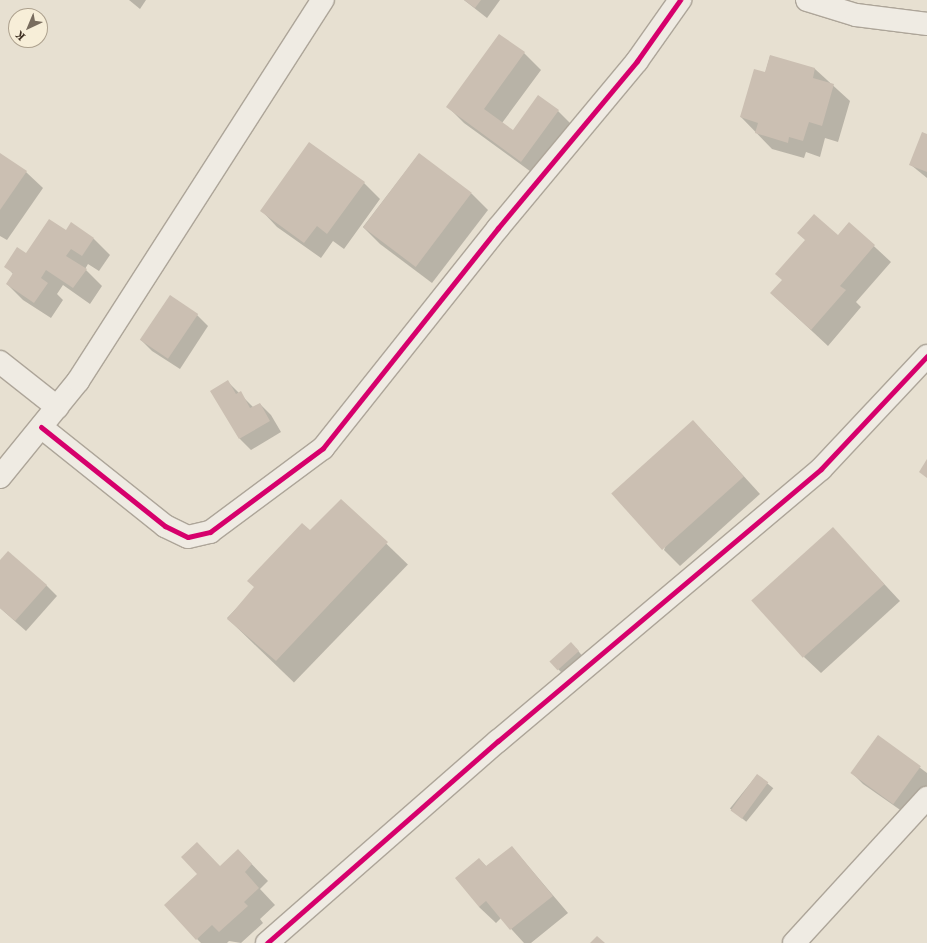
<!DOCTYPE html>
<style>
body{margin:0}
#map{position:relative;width:927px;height:943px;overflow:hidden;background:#e7e0d1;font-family:"Noto Serif",serif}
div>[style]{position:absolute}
.shadow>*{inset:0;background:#0003;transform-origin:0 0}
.building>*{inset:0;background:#cbbfb2;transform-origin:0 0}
.roads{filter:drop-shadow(1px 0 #ada599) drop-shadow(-1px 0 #ada599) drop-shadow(0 1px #ada599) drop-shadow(0 -1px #ada599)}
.street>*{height:22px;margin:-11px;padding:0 11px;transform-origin:11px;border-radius:11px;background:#efebe3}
.secondary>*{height:22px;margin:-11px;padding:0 11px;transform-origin:11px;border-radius:11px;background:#efebe3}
.cycleway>*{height:5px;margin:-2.5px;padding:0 2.5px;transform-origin:2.5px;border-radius:2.5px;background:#d6006c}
span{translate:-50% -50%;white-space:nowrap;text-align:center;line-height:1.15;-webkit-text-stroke:3.5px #f7eed8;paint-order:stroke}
.north{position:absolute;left:8px;top:8px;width:40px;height:40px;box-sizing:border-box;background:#f7eed8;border:1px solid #ada18e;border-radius:50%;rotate:224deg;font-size:11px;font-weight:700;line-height:16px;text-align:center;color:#3d2e20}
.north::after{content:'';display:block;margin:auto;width:14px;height:18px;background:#786c5e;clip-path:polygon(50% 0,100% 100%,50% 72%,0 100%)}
</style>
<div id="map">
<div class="shadow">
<i style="clip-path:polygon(129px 0,146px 0,140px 9px)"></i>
<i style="clip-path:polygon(464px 0,500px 0,487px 18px)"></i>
<i style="clip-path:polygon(499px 35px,524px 53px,541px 70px,502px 123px,513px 131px,558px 111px,574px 127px,538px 177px,464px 123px,448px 107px)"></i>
<i style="clip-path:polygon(770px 56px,815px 69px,850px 101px,838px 142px,825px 138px,820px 157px,806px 152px,804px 158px,772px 149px,741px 117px,765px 74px)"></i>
<i style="clip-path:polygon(927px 135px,927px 178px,911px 165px)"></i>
<i style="clip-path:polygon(0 154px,26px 172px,43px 188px,7px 240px,0 236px)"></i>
<i style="clip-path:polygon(419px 154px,472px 194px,488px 210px,432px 283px,380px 244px,363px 227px)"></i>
<i style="clip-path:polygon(364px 183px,380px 199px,344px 249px,333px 241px,321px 258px,277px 227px,261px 210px)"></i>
<i style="clip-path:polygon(849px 223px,891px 262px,856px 302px,861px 307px,828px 346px,771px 293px,838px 236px)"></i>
<i style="clip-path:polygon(66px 231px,94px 239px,110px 255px,99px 271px,88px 264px,85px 269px,102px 286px,90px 304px,63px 285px,57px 294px,63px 300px,51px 318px,23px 300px,7px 284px,13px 274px,6px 266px)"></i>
<i style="clip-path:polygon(170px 297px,197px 315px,208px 326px,180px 369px,152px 351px,141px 340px)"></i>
<i style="clip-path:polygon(228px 382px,254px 408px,260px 404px,271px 415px,281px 432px,251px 450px,240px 439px)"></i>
<i style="clip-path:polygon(709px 438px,760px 494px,680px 566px,664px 550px)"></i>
<i style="left:341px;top:500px;width:93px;height:164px;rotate:44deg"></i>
<i style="clip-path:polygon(833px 529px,900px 601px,821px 673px,804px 657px)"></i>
<i style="clip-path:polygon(0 561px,46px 585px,57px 596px,26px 631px,0 608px)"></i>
<i style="clip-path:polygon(576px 648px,583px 657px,563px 674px,558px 669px)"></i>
<i style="clip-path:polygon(878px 736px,927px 773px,927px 785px,906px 814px,863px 784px,852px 773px)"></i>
<i style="left:757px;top:775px;width:21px;height:43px;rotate:39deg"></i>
<i style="clip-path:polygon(512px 847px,568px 913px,531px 943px,524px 943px,501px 918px,496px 923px,479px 907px,479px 859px,487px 867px)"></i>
<i style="clip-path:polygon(238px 850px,268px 881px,260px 889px,275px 905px,260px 919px,263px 923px,241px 943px,229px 941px,227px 943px,201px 943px,197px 939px)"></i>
</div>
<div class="building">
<i style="clip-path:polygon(464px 0,481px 0,475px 8px)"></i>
<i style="clip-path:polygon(499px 34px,525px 52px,484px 109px,513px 130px,538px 95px,559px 110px,521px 162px,446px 107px)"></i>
<i style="clip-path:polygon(770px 55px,815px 68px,813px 78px,834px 84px,822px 126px,809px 122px,803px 141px,789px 137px,788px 143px,755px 133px,758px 123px,740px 117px,754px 69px,765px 72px)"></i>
<i style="clip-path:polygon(922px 132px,927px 134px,927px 172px,909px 165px)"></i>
<i style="clip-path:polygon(309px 142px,365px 182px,327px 234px,317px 226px,304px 243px,260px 211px)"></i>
<i style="clip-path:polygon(0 153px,27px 171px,0 210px)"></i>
<i style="left:419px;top:153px;width:66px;height:93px;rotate:37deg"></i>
<i style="clip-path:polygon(814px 214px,838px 235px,849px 222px,875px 245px,840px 286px,846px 290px,811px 330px,770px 293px,782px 280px,775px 274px,805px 240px,797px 233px)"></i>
<i style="clip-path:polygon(49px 219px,66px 230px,71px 222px,94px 238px,82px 256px,71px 249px,66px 256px,87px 269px,73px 288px,46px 270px,41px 278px,48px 283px,34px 303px,6px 284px,13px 273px,4px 267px,17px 247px,26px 253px)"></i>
<i style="left:170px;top:295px;width:34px;height:54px;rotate:34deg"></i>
<i style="clip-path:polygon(228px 380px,236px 394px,241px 391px,250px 408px,260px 403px,270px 421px,239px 439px,210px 391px)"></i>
<i style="left:693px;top:420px;width:76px;height:110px;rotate:48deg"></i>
<i style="clip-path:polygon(927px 459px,927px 478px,919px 472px)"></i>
<i style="clip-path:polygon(341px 499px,388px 542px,276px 661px,227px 619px,254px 587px,247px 581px,302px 523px,310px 530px)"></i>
<i style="left:833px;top:527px;width:77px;height:110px;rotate:48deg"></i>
<i style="clip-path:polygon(8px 551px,47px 585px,15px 621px,0 608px,0 560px)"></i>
<i style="left:571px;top:642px;width:12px;height:29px;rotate:48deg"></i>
<i style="left:878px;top:735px;width:53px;height:47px;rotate:36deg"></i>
<i style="left:757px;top:774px;width:14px;height:45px;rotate:36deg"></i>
<i style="clip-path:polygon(197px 842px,220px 866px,238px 849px,252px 864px,245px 872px,259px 888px,244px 902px,248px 906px,219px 932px,212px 925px,196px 940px,164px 905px,197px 874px,181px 857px)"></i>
<i style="clip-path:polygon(512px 846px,553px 896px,510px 930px,486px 901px,479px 907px,455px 878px,479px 858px,486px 866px)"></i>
<i style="clip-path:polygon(597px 936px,605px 943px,590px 943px)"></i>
</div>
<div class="roads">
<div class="street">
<i style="left:0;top:362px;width:73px;rotate:38.3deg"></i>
<i style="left:41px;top:427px;width:159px;rotate:38.6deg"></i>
<i style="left:165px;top:526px;width:25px;rotate:26deg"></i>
<i style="left:188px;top:537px;width:23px;rotate:-13deg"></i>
<i style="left:210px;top:532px;width:141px;rotate:-36.6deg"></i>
<i style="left:323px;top:448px;width:281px;rotate:-51.5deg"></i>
<i style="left:498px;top:228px;width:217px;rotate:-50.2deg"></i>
<i style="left:637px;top:61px;width:75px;rotate:-54.8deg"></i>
<i style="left:0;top:477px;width:124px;rotate:-50.9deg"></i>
<i style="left:78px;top:381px;width:453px;rotate:-57.3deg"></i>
<i style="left:267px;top:943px;width:307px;rotate:-41.2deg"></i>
<i style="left:498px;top:741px;width:422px;rotate:-40.1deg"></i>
<i style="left:821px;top:469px;width:155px;rotate:-46.8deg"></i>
<i style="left:794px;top:943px;width:197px;rotate:-47.5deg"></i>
</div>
<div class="secondary">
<i style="left:807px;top:0;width:51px;rotate:17deg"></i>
<i style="left:856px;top:15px;width:72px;rotate:7.2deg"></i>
</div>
</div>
<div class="cycleway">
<i style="left:41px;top:427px;width:159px;rotate:38.6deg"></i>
<i style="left:165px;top:526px;width:25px;rotate:26deg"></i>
<i style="left:188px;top:537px;width:23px;rotate:-13deg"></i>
<i style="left:210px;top:532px;width:141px;rotate:-36.6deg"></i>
<i style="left:323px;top:448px;width:281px;rotate:-51.5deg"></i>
<i style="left:498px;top:228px;width:217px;rotate:-50.2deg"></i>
<i style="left:637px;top:61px;width:75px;rotate:-54.8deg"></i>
<i style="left:267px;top:943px;width:307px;rotate:-41.2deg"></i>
<i style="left:498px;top:741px;width:422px;rotate:-40.1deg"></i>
<i style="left:821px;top:469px;width:155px;rotate:-46.8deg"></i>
</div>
<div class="north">K</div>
</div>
